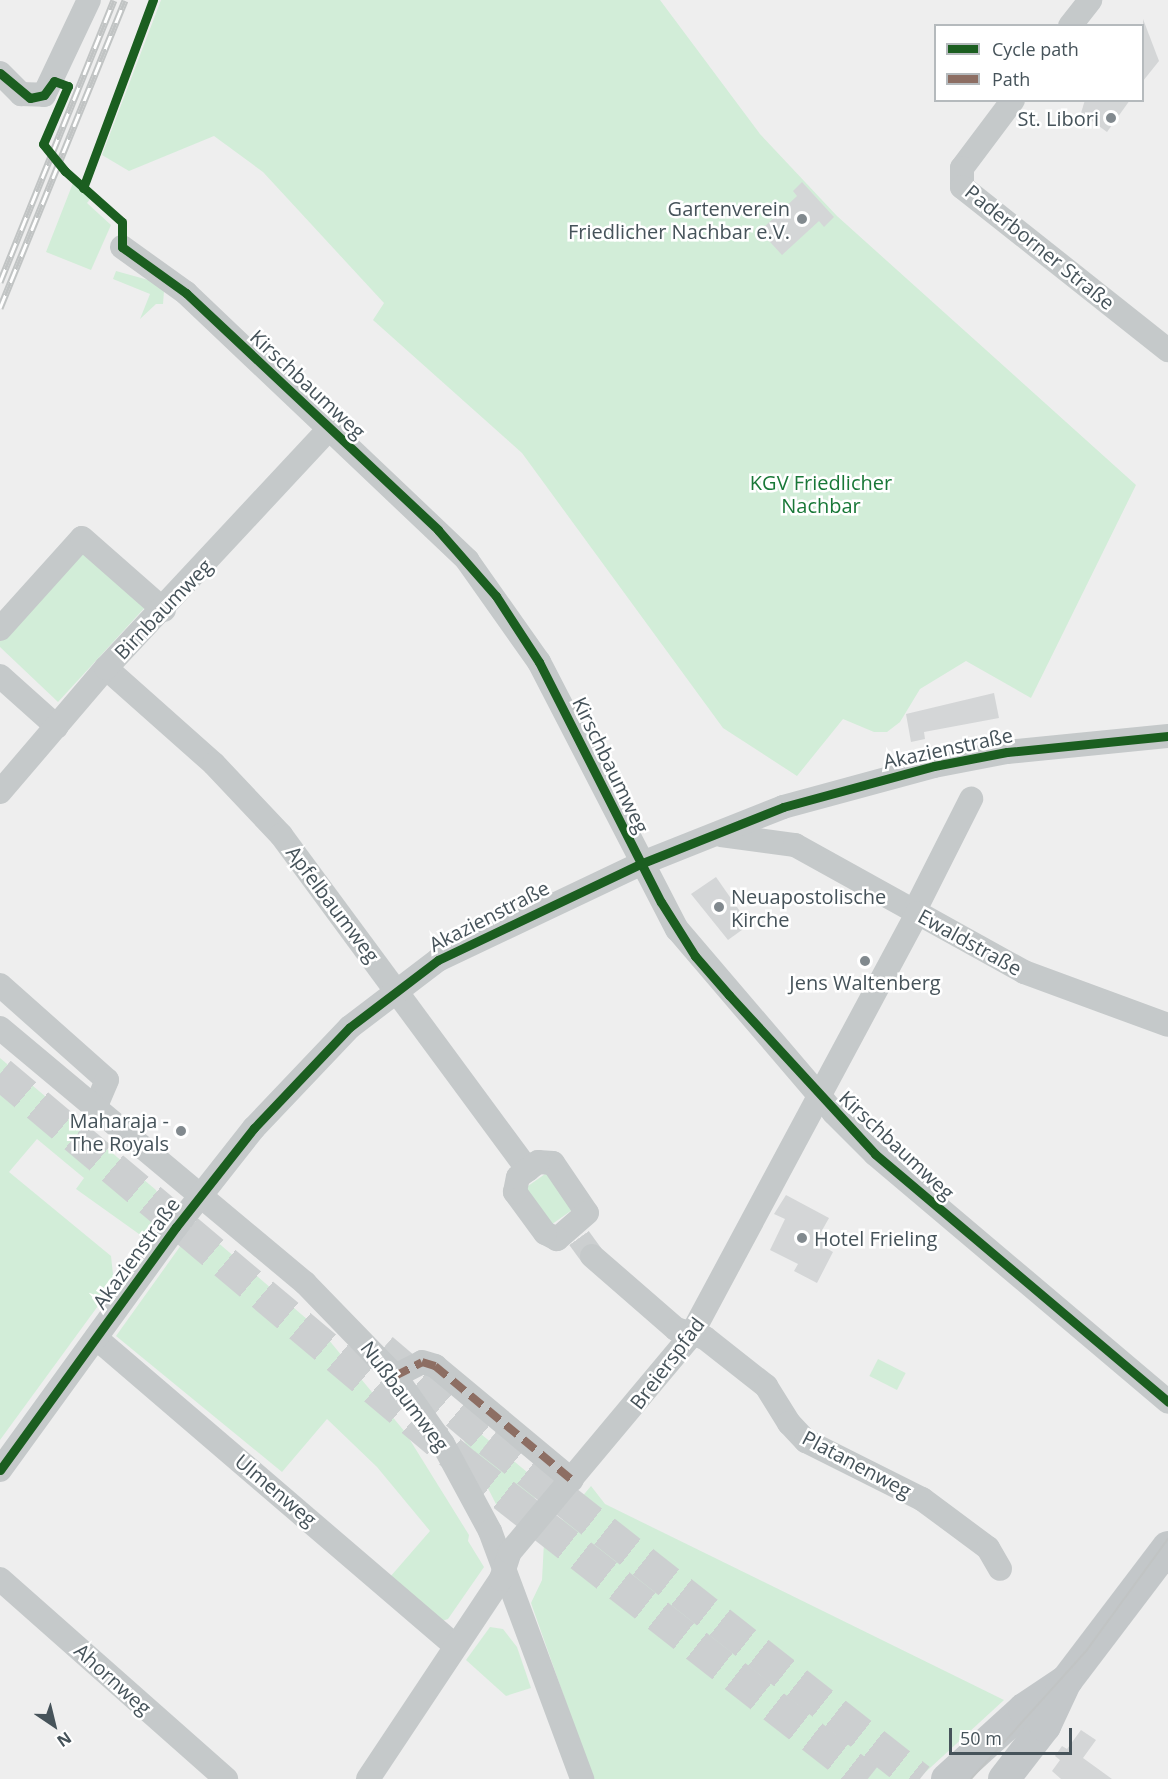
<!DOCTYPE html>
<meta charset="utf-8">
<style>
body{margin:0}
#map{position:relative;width:1168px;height:1779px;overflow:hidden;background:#eee;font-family:"Open Sans",sans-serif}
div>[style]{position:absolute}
.green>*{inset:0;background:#d2edd8;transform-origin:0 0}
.building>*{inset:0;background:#d4d6d7}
.minor-tunnel>*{height:24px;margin-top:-12px;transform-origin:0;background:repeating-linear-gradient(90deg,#cccfd0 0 24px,transparent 0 36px)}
.highway-tunnel>*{height:33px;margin-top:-16.5px;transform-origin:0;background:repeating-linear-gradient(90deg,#cccfd0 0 33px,transparent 0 49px)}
.minor>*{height:24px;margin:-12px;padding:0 12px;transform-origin:12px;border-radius:12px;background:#c5c9ca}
.major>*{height:32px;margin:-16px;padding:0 16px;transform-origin:16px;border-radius:16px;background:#c3c7c9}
.tram>*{height:1.5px;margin:-0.75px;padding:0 0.75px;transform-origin:0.75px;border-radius:0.75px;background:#c1c4c4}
.rail>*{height:7px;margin-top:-3.5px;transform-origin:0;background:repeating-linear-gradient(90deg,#fff 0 14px,#c1c4c4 0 28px);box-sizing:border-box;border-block:2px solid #c1c4c4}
.quiet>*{height:8px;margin-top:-4px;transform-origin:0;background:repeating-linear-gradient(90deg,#8d6e63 0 15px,transparent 0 23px)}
.cycleway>*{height:9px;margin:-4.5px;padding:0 4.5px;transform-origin:4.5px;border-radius:4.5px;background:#1b5e20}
.dots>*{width:16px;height:16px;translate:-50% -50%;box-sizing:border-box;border:3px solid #fff;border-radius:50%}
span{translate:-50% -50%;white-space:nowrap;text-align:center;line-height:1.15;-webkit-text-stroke:5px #fff;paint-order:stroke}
.poi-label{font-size:20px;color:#46535a}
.right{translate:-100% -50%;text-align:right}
.left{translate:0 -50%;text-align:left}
.street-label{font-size:20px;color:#46535a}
.park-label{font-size:20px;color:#197838}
.legend{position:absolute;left:934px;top:24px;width:210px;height:78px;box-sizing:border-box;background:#fff;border:2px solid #b5babd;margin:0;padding:8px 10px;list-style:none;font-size:18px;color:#46535a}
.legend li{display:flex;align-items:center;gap:12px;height:30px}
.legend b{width:30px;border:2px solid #b5babd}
.north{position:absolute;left:24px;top:1695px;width:60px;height:60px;-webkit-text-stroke:4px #fff;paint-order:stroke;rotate:145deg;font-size:16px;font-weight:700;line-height:24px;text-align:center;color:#46535a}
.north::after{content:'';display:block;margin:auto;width:21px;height:27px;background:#46535a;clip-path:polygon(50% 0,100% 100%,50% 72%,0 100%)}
.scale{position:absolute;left:949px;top:1728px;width:123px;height:27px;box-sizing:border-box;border:3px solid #46535a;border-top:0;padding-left:8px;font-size:18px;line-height:21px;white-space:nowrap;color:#46535a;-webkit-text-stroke:4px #fff;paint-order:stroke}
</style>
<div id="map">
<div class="green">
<i style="clip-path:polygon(161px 0,660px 0,760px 134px,837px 216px,1136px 485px,1031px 698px,966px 661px,920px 689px,900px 722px,887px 732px,874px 732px,843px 719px,797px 776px,723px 728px,522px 453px,373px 320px,384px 303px,263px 172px,214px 136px,129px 171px,102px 155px)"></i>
<i style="clip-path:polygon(73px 183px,91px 198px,87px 203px,111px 225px,91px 270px,46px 252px)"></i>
<i style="clip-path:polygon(116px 271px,152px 281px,164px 291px,163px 304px,156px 304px,140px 319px,150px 294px,113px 279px)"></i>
<i style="clip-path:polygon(83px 544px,149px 603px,58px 702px,0 647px,0 639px)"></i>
<i style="clip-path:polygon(0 1058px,156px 1190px,164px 1207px,146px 1239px,76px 1189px,84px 1178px,37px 1139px,9px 1172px,111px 1256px,114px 1284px,0 1440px)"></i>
<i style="left:548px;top:1172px;width:45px;height:28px;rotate:55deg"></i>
<i style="clip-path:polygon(198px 1231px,208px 1234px,323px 1333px,405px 1432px,469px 1535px,468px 1541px,484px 1567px,448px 1619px,442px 1621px,390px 1577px,430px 1531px,377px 1467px,327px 1419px,282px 1472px,116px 1336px,184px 1241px)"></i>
<i style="left:878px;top:1359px;width:31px;height:19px;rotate:27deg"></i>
<i style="clip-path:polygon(464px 1420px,527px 1472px,544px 1465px,555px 1474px,518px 1517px,501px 1514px,456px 1425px)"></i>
<i style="clip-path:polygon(591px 1486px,605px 1504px,1004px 1700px,918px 1779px,593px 1779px,531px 1603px,542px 1580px,544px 1542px)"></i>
<i style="clip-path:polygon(490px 1627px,503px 1629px,517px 1647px,531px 1688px,506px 1696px,466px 1660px)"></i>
</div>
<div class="building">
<i style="clip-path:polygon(1143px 19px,1159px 61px,1143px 81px)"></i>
<i style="clip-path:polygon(1085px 100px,1130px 100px,1107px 132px,1081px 113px)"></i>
<i style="clip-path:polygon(802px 182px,834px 217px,824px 227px,819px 221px,782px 255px,760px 231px,797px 196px,793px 191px)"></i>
<i style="clip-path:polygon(994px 693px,999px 718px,924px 732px,925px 739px,911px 742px,906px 714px)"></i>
<i style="clip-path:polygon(716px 877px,746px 920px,746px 927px,728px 940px,691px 894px)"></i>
<i style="clip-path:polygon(786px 1195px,829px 1218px,820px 1234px,831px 1239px,826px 1248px,833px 1252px,817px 1283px,794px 1271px,798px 1264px,770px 1250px,785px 1219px,774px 1214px)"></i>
<i style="clip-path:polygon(1081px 1730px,1096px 1740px,1083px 1758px,1112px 1779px,1061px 1779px,1052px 1771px,1060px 1760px,1055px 1756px,1062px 1746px,1067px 1749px)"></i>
</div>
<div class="minor-tunnel">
<i style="left:579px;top:1238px;width:22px;rotate:54deg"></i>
</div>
<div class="highway-tunnel">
<i style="left:0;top:1073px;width:608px;rotate:40.06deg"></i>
<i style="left:465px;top:1464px;width:511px;rotate:38.08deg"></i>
<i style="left:382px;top:1349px;width:140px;rotate:40.4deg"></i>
<i style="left:489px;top:1440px;width:548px;rotate:38.25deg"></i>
</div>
<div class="minor">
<i style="left:1070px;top:26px;width:33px;rotate:-52deg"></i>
<i style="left:0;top:73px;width:30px;rotate:45deg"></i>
<i style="left:21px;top:94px;width:23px;rotate:2deg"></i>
<i style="left:44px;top:95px;width:105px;rotate:-64.7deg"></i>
<i style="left:1013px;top:100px;width:85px;rotate:126.9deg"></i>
<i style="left:962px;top:168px;width:19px;rotate:90deg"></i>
<i style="left:962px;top:187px;width:263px;rotate:38.4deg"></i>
<i style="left:122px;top:247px;width:79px;rotate:35.7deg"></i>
<i style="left:186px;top:293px;width:388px;rotate:43.5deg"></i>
<i style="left:467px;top:560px;width:125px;rotate:54.8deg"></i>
<i style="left:539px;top:662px;width:301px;rotate:62.7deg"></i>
<i style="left:677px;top:929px;width:242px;rotate:49.5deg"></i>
<i style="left:834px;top:1113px;width:58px;rotate:45deg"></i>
<i style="left:875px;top:1154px;width:384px;rotate:40.2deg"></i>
<i style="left:0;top:629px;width:122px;rotate:-48deg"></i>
<i style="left:82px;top:538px;width:109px;rotate:41.3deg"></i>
<i style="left:106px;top:668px;width:144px;rotate:41.6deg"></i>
<i style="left:214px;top:764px;width:98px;rotate:46.7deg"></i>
<i style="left:281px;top:835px;width:416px;rotate:53.6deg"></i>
<i style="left:0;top:676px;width:76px;rotate:41.8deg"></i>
<i style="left:0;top:792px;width:163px;rotate:-49.5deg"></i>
<i style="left:106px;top:668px;width:327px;rotate:-47deg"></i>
<i style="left:721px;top:835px;width:75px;rotate:7.7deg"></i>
<i style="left:795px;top:845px;width:262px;rotate:29deg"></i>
<i style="left:1024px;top:972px;width:153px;rotate:20.2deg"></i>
<i style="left:914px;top:912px;width:127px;rotate:-63.2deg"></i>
<i style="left:0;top:985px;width:143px;rotate:41.6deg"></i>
<i style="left:107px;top:1080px;width:30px;rotate:113deg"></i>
<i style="left:0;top:1028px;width:398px;rotate:39.9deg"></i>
<i style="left:305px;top:1283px;width:129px;rotate:45.9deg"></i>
<i style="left:395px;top:1376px;width:83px;rotate:54.8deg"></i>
<i style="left:443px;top:1444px;width:99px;rotate:61.6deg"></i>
<i style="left:490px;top:1531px;width:265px;rotate:69.6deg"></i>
<i style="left:538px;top:1162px;width:15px;rotate:4deg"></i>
<i style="left:553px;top:1163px;width:60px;rotate:55.8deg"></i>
<i style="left:587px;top:1213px;width:40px;rotate:139deg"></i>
<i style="left:557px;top:1239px;width:13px;rotate:-153deg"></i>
<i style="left:545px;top:1233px;width:51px;rotate:-126.2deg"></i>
<i style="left:515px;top:1192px;width:15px;rotate:-79deg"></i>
<i style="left:518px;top:1177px;width:25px;rotate:-37deg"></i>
<i style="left:592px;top:1256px;width:111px;rotate:41deg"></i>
<i style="left:676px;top:1329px;width:30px;rotate:17deg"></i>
<i style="left:705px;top:1338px;width:78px;rotate:38.2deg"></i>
<i style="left:766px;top:1386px;width:44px;rotate:58.1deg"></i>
<i style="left:789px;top:1423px;width:25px;rotate:47deg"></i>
<i style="left:806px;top:1441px;width:130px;rotate:26.6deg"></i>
<i style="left:922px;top:1499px;width:82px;rotate:36.6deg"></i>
<i style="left:988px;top:1548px;width:24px;rotate:60deg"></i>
<i style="left:96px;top:1338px;width:472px;rotate:40.6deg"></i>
<i style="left:395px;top:1376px;width:30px;rotate:-27deg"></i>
<i style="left:422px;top:1362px;width:14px;rotate:17deg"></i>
<i style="left:435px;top:1366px;width:178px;rotate:39.8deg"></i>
<i style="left:0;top:1470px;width:300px;rotate:-54.1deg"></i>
<i style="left:176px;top:1227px;width:126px;rotate:-51.8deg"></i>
<i style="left:254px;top:1128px;width:139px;rotate:-46.5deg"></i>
<i style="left:350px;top:1027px;width:111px;rotate:-37.3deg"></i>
<i style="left:438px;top:960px;width:224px;rotate:-25.4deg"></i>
<i style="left:640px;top:864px;width:154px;rotate:-21.7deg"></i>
<i style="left:783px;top:807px;width:156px;rotate:-15.2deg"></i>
<i style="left:934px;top:766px;width:74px;rotate:-10.9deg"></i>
<i style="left:1007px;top:752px;width:162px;rotate:-5.7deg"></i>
<i style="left:0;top:1579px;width:302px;rotate:41.5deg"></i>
<i style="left:368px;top:1779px;width:240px;rotate:-56.4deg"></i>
<i style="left:501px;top:1579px;width:28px;rotate:-72deg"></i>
<i style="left:510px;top:1552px;width:280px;rotate:-50.1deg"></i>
<i style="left:690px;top:1337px;width:481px;rotate:-61.8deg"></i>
</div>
<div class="major">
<i style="left:947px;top:1779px;width:104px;rotate:-42.3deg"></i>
<i style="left:1024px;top:1709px;width:52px;rotate:-34deg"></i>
<i style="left:1067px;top:1680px;width:167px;rotate:-52.8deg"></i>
<i style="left:1004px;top:1779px;width:67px;rotate:-52.3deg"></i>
<i style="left:1045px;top:1726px;width:50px;rotate:-65deg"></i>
</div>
<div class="tram">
<i style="left:971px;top:1779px;width:173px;rotate:-48deg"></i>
<i style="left:1087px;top:1650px;width:137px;rotate:-53.9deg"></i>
</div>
<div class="rail">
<i style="left:0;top:282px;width:304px;rotate:-68deg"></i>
<i style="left:0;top:308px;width:332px;rotate:-67.9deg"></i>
</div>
<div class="quiet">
<i style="left:395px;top:1376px;width:30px;rotate:-27deg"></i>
<i style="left:422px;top:1362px;width:14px;rotate:17deg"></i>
<i style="left:435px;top:1366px;width:178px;rotate:39.8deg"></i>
</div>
<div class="cycleway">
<i style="left:0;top:73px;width:39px;rotate:40deg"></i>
<i style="left:30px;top:98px;width:14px;rotate:-12deg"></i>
<i style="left:44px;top:95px;width:17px;rotate:-54deg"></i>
<i style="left:54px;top:81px;width:15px;rotate:20deg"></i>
<i style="left:68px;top:86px;width:63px;rotate:113.3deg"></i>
<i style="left:43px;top:144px;width:35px;rotate:51deg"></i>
<i style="left:65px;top:171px;width:76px;rotate:41.8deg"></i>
<i style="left:122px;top:222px;width:25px;rotate:90deg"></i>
<i style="left:122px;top:247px;width:79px;rotate:35.7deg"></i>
<i style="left:186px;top:293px;width:346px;rotate:43.2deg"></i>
<i style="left:438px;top:530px;width:88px;rotate:48.7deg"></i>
<i style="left:496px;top:596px;width:79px;rotate:56.9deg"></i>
<i style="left:539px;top:662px;width:269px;rotate:63.1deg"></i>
<i style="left:661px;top:902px;width:64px;rotate:57.8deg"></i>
<i style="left:695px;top:956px;width:52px;rotate:48.9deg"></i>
<i style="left:729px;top:995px;width:216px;rotate:47.4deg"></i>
<i style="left:875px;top:1154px;width:384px;rotate:40.2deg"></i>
<i style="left:83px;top:188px;width:201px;rotate:-69.6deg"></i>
<i style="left:0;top:1470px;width:300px;rotate:-54.1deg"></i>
<i style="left:176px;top:1227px;width:126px;rotate:-51.8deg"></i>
<i style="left:254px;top:1128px;width:139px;rotate:-46.5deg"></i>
<i style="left:350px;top:1027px;width:111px;rotate:-37.3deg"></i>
<i style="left:438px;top:960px;width:224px;rotate:-25.4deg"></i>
<i style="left:640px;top:864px;width:154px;rotate:-21.7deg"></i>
<i style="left:783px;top:807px;width:156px;rotate:-15.2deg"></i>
<i style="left:934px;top:766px;width:74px;rotate:-10.9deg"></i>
<i style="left:1007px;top:752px;width:162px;rotate:-5.7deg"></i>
</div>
<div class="dots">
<i style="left:1111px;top:118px;background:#81898e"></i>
<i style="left:802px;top:219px;background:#81898e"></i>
<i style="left:719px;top:907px;background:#81898e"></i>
<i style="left:865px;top:961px;background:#81898e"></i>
<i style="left:181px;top:1131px;background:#81898e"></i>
<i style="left:802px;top:1238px;background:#81898e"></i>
</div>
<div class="poi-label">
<span class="right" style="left:1099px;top:118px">St. Libori</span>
<span class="right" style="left:790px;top:220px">Gartenverein<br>Friedlicher Nachbar e.V.</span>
<span class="left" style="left:731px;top:908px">Neuapostolische<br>Kirche</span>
<span style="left:865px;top:982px">Jens Waltenberg</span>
<span class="right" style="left:169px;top:1132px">Maharaja -<br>The Royals</span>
<span class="left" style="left:814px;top:1238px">Hotel Frieling</span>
</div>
<div class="street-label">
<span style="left:1040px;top:247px;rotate:39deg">Paderborner Straße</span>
<span style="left:308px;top:384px;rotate:43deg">Kirschbaumweg</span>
<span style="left:163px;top:609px;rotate:-46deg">Birnbaumweg</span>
<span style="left:948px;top:748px;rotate:-12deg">Akazienstraße</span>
<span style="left:611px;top:765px;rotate:64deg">Kirschbaumweg</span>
<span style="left:333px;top:904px;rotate:53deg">Apfelbaumweg</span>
<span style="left:489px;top:916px;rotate:-27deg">Akazienstraße</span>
<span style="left:970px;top:942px;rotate:29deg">Ewaldstraße</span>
<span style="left:897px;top:1145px;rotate:43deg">Kirschbaumweg</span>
<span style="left:136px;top:1253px;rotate:-54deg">Akazienstraße</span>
<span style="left:667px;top:1363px;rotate:-53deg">Breierspfad</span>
<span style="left:405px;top:1396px;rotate:53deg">Nußbaumweg</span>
<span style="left:857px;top:1464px;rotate:28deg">Platanenweg</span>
<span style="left:276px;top:1490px;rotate:40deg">Ulmenweg</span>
<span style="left:113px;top:1679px;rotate:42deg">Ahornweg</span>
</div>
<div class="park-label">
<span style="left:821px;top:494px">KGV Friedlicher<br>Nachbar</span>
</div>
<ul class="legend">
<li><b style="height:8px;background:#1b5e20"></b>Cycle path</li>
<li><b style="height:8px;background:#8d6e63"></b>Path</li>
</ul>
<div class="north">N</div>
<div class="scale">50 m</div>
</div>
